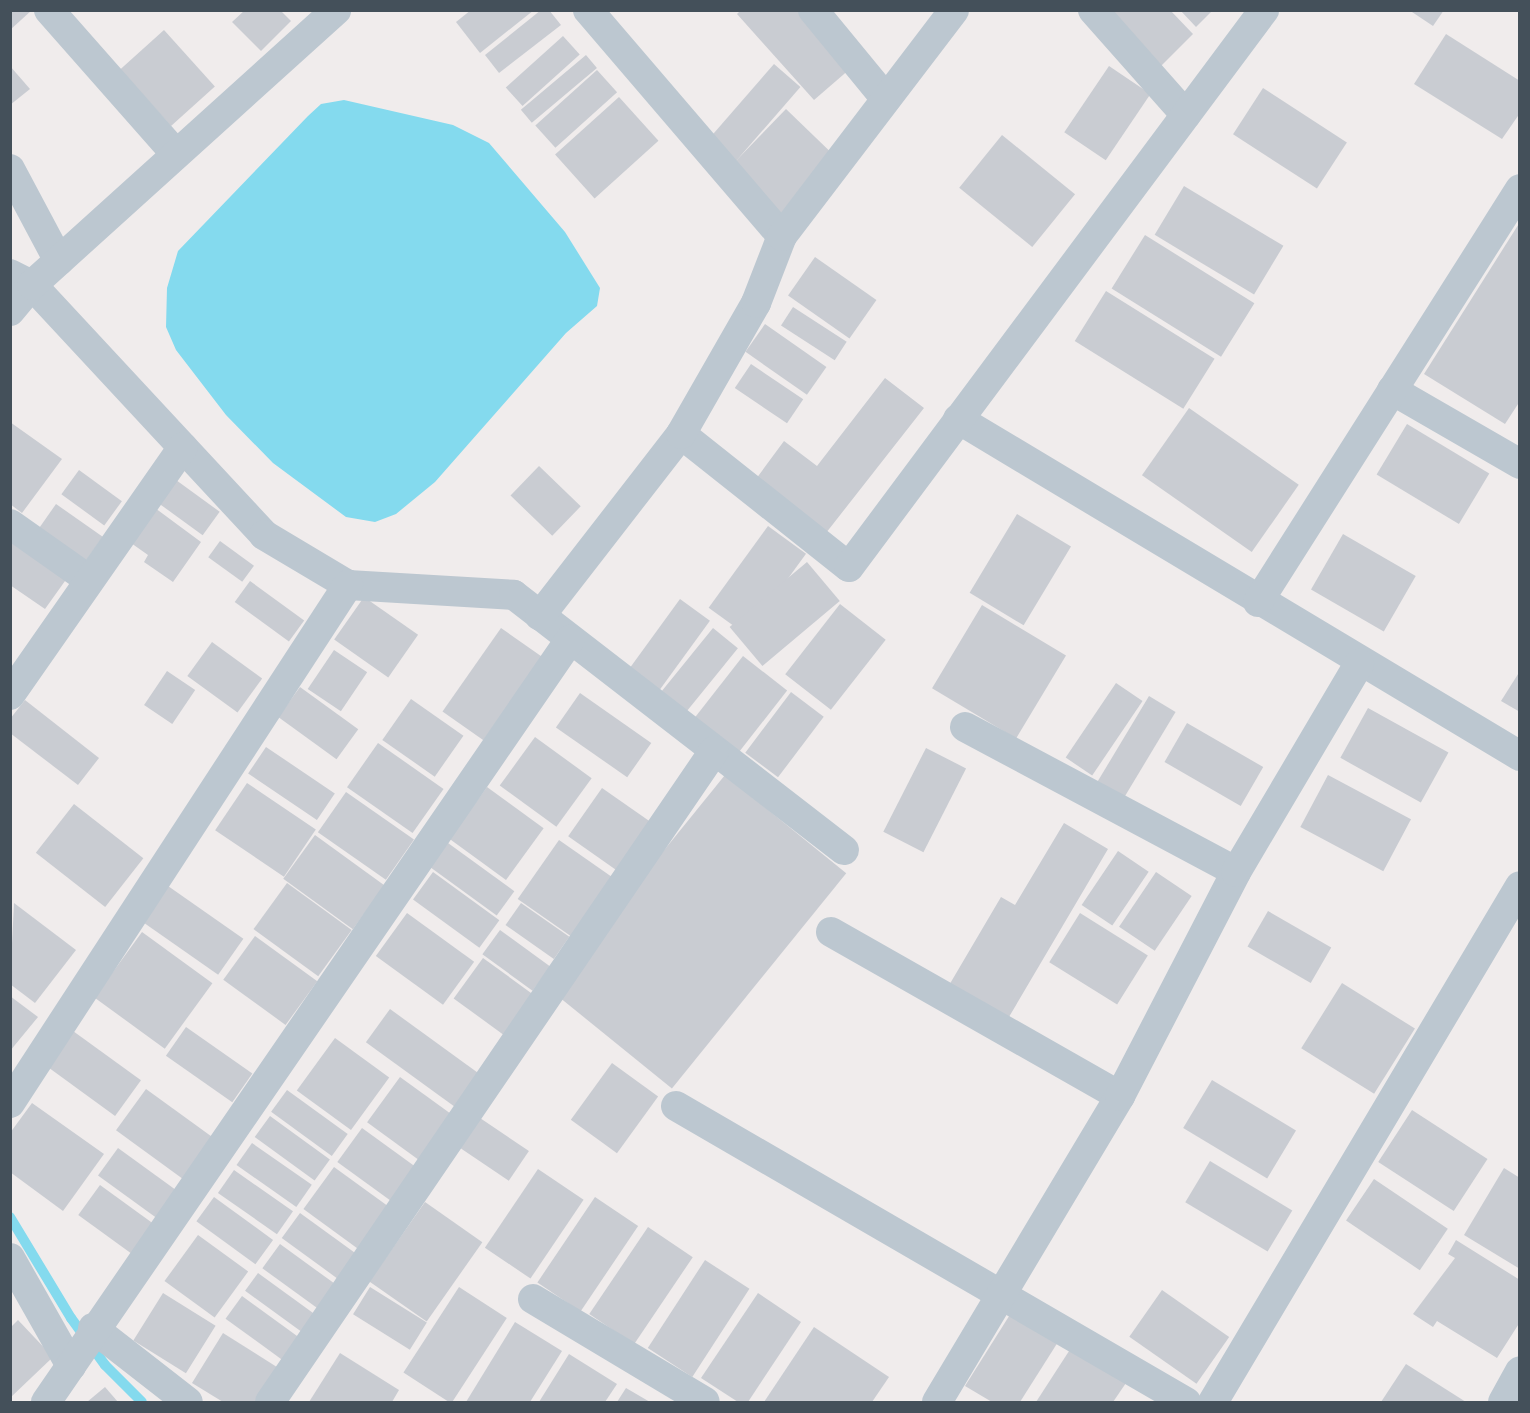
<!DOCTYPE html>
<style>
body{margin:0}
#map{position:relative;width:1530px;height:1413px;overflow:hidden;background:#f0ecec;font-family:"Source Sans 3",sans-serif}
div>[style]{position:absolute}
.water>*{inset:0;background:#84daee}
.stream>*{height:10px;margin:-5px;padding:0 5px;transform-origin:5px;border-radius:5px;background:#84daee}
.building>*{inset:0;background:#c9ccd2;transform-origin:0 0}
.street>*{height:30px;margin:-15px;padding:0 15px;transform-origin:15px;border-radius:15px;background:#bcc7d0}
span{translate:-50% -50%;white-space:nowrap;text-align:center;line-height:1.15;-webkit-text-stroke:4.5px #fff;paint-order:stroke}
.frame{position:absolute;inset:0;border:12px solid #44505a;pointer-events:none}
</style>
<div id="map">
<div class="water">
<i style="clip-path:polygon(344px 100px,453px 125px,489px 143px,565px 232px,600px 288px,597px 306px,566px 333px,435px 482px,396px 514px,375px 522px,346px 517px,273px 463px,226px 415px,176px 350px,166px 327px,167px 288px,178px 251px,308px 116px,321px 104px)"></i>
</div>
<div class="stream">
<i style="left:10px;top:1217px;width:118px;rotate:58.9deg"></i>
<i style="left:71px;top:1318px;width:58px;rotate:54.1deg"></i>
<i style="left:105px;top:1365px;width:52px;rotate:45deg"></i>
</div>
<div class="building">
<i style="clip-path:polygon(10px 10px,32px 10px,10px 30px)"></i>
<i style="clip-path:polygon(245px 10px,280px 10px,291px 21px,261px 51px,232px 22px)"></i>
<i style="clip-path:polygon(471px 10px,534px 10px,480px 53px,456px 22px)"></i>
<i style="clip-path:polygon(541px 10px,549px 10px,561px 25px,499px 73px,485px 55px)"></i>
<i style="clip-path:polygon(741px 10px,799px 10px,851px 68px,814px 100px,737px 14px)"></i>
<i style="clip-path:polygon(1107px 10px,1170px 10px,1193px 34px,1161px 66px)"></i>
<i style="clip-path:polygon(1180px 10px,1213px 10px,1196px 27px)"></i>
<i style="clip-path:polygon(1409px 10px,1444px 10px,1433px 26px)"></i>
<i style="left:164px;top:30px;width:76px;height:59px;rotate:48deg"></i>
<i style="clip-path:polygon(1446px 34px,1520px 81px,1520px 113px,1502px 139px,1414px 84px)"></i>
<i style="left:563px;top:36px;width:25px;height:77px;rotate:48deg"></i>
<i style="left:586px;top:55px;width:17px;height:85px;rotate:50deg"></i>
<i style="left:774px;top:64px;width:35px;height:104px;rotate:41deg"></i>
<i style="clip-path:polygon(10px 66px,30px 89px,10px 105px)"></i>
<i style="left:1109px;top:66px;width:50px;height:80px;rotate:34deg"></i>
<i style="left:597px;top:70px;width:30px;height:83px;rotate:48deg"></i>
<i style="left:1263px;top:88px;width:100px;height:55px;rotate:33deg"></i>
<i style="left:619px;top:97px;width:59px;height:86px;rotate:48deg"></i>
<i style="left:786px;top:109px;width:71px;height:81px;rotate:44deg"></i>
<i style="left:1002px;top:135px;width:94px;height:68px;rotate:39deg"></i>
<i style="left:1184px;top:186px;width:116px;height:57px;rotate:31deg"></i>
<i style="clip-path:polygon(1520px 222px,1520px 401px,1505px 424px,1424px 374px)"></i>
<i style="left:1145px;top:235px;width:129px;height:63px;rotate:32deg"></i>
<i style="left:815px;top:257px;width:75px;height:47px;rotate:35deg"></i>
<i style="left:1106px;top:291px;width:128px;height:59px;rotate:32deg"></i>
<i style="left:793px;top:307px;width:64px;height:22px;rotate:33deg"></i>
<i style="left:765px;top:324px;width:75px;height:34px;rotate:35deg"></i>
<i style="left:751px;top:364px;width:63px;height:29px;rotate:34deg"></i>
<i style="clip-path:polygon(885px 378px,924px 408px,826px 533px,756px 479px,784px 441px,817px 466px)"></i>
<i style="left:1189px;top:408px;width:134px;height:82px;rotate:35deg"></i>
<i style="clip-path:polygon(10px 422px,62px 459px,22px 513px,10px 504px)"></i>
<i style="left:1407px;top:424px;width:96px;height:59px;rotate:31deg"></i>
<i style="left:539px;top:466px;width:58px;height:41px;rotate:44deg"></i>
<i style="left:79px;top:470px;width:53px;height:30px;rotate:36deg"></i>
<i style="left:176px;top:480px;width:54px;height:29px;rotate:36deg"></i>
<i style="left:56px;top:504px;width:57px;height:36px;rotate:35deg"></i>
<i style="clip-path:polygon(155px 508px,201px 542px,173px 582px,144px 562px,148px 555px,131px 543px)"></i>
<i style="left:1017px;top:514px;width:63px;height:92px;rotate:31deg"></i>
<i style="left:768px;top:526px;width:47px;height:101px;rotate:36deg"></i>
<i style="left:1343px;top:534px;width:84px;height:64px;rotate:30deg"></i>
<i style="clip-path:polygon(17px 537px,70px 574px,45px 609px,10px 585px,10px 546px)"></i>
<i style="left:220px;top:541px;width:42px;height:20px;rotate:36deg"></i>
<i style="left:807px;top:562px;width:51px;height:101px;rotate:50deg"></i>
<i style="left:250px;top:581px;width:67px;height:26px;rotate:36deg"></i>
<i style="left:364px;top:597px;width:66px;height:52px;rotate:35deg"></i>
<i style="left:680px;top:599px;width:37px;height:90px;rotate:36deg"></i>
<i style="left:840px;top:604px;width:58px;height:89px;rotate:38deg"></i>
<i style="left:982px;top:605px;width:98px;height:97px;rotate:31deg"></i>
<i style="left:501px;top:628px;width:50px;height:102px;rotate:35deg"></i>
<i style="left:713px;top:628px;width:32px;height:87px;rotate:39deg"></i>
<i style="left:212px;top:642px;width:62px;height:42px;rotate:36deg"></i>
<i style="left:334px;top:650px;width:40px;height:47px;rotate:34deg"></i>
<i style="left:743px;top:656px;width:56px;height:81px;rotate:38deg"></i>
<i style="left:167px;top:671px;width:34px;height:41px;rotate:34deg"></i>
<i style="clip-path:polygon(1520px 671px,1520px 712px,1501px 701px)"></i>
<i style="left:1116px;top:683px;width:32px;height:90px;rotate:34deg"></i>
<i style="left:300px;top:687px;width:72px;height:37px;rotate:36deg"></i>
<i style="left:791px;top:692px;width:41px;height:76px;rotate:37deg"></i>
<i style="left:580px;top:693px;width:87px;height:42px;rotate:35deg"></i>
<i style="left:1149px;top:696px;width:31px;height:101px;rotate:31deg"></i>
<i style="left:411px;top:699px;width:64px;height:50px;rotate:35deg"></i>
<i style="clip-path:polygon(25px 700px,99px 758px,78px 785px,10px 733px,10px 719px)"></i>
<i style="left:1368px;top:708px;width:92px;height:57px;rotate:29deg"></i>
<i style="left:1187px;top:723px;width:88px;height:45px;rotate:30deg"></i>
<i style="left:535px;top:737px;width:70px;height:60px;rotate:36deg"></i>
<i style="left:378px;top:743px;width:80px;height:54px;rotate:35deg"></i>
<i style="left:266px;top:747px;width:83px;height:32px;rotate:34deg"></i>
<i style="left:926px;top:748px;width:45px;height:94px;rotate:27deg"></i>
<i style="left:725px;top:775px;width:156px;height:277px;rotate:39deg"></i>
<i style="left:1328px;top:775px;width:94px;height:59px;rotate:28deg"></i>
<i style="left:247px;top:783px;width:83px;height:57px;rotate:34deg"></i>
<i style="left:487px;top:787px;width:70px;height:64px;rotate:36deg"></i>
<i style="left:602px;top:788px;width:66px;height:59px;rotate:35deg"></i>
<i style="left:346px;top:792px;width:83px;height:49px;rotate:35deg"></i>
<i style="left:74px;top:804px;width:88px;height:62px;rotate:38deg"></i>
<i style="clip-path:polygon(1064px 823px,1108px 849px,1006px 1022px,948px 987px,1001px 897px,1015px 905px)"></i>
<i style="left:315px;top:835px;width:86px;height:54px;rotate:36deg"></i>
<i style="left:559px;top:840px;width:76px;height:72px;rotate:35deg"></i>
<i style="left:448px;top:843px;width:82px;height:30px;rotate:36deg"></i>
<i style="left:1118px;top:851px;width:37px;height:65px;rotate:34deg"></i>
<i style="left:433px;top:872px;width:82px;height:34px;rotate:36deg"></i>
<i style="left:1156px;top:872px;width:43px;height:66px;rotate:34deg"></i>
<i style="left:287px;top:883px;width:80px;height:57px;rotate:36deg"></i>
<i style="left:168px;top:886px;width:92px;height:44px;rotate:35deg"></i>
<i style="clip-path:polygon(14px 903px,76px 950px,35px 1003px,10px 984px)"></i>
<i style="left:521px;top:903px;width:59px;height:27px;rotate:35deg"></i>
<i style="left:1268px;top:911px;width:73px;height:41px;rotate:30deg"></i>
<i style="left:407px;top:913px;width:83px;height:53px;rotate:36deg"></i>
<i style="left:1080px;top:913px;width:80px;height:58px;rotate:32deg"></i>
<i style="left:500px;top:930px;width:62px;height:30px;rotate:36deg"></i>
<i style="left:142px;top:932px;width:87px;height:81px;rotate:36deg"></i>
<i style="left:255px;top:936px;width:77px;height:54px;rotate:36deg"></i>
<i style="left:483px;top:958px;width:62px;height:50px;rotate:36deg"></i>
<i style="left:1342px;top:983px;width:86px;height:77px;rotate:32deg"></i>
<i style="clip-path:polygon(10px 996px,38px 1017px,10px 1051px)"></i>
<i style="left:390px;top:1009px;width:117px;height:41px;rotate:36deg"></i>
<i style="left:186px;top:1027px;width:81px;height:35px;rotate:35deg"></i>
<i style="left:73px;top:1031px;width:84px;height:44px;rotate:36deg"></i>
<i style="left:335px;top:1038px;width:67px;height:65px;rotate:36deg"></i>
<i style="left:612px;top:1063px;width:57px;height:70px;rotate:36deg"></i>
<i style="left:400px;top:1077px;width:64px;height:56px;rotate:36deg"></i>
<i style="left:1212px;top:1080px;width:98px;height:56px;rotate:31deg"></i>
<i style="left:146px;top:1089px;width:84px;height:51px;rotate:36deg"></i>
<i style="left:287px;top:1090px;width:75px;height:27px;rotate:36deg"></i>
<i style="clip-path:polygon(32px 1103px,104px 1154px,63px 1211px,10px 1172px,10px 1133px)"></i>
<i style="left:1412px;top:1110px;width:90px;height:62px;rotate:33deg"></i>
<i style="left:270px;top:1116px;width:74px;height:26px;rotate:36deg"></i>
<i style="left:480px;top:1118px;width:59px;height:36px;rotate:34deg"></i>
<i style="left:362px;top:1128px;width:78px;height:42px;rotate:36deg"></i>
<i style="left:252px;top:1143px;width:73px;height:27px;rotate:35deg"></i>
<i style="left:118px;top:1148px;width:72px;height:34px;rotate:36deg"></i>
<i style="left:1210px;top:1161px;width:96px;height:48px;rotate:31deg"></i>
<i style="left:334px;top:1167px;width:72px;height:52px;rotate:36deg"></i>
<i style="clip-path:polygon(1504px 1168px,1520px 1178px,1520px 1269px,1464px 1235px)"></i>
<i style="left:538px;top:1169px;width:55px;height:95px;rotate:34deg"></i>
<i style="left:234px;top:1170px;width:72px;height:28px;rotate:35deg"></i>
<i style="left:1374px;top:1179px;width:89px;height:50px;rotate:34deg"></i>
<i style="left:100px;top:1185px;width:69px;height:37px;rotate:36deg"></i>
<i style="left:214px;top:1197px;width:73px;height:30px;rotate:36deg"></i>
<i style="left:595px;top:1197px;width:52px;height:103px;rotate:34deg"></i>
<i style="left:425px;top:1202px;width:70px;height:97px;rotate:35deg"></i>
<i style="left:300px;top:1213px;width:75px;height:31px;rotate:36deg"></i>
<i style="left:648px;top:1227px;width:54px;height:105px;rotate:34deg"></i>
<i style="left:198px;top:1235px;width:62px;height:57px;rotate:36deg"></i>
<i style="clip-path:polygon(1456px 1240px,1520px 1280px,1520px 1322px,1497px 1358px,1437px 1321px,1433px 1327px,1413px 1314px,1455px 1258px,1448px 1254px)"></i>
<i style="left:280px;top:1244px;width:75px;height:30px;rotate:36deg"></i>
<i style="left:705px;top:1260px;width:53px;height:105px;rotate:33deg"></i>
<i style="left:258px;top:1273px;width:77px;height:22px;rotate:36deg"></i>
<i style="left:370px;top:1287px;width:67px;height:32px;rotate:32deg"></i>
<i style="left:459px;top:1287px;width:57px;height:102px;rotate:33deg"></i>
<i style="left:1162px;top:1290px;width:82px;height:57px;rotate:35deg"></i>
<i style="left:163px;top:1293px;width:62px;height:56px;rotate:32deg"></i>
<i style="clip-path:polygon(758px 1293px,801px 1322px,748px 1402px,738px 1402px,701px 1378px)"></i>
<i style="left:242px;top:1296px;width:80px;height:28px;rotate:36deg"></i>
<i style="clip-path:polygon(1011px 1313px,1058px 1342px,1020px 1402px,992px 1402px,965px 1386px)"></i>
<i style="clip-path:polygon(18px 1320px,53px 1357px,10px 1398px,10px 1328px)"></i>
<i style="clip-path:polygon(515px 1322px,562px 1351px,530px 1402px,466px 1402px)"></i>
<i style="clip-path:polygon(814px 1327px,889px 1377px,872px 1402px,764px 1402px)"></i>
<i style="clip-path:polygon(223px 1333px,280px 1369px,258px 1402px,223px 1402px,192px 1383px)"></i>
<i style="clip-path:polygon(1071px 1348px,1126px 1383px,1113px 1402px,1036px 1402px)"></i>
<i style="clip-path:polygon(340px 1353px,399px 1390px,392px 1402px,309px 1402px)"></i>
<i style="clip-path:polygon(569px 1354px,617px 1384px,605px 1402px,539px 1402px)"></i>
<i style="clip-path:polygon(1406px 1364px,1466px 1402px,1381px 1402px)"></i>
<i style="clip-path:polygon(105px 1387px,118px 1402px,87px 1402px)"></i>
<i style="clip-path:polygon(626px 1388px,650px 1402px,617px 1402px)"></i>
</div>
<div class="street">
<i style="left:49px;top:10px;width:192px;rotate:48.6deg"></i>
<i style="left:588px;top:10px;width:298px;rotate:49.4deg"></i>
<i style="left:813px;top:10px;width:115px;rotate:50.6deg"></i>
<i style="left:1093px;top:10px;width:140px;rotate:48.5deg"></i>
<i style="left:10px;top:169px;width:104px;rotate:62deg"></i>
<i style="left:10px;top:274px;width:25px;rotate:27deg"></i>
<i style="left:32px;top:285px;width:341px;rotate:47.1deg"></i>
<i style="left:264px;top:535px;width:98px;rotate:30.8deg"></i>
<i style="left:348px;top:585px;width:166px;rotate:3.4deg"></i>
<i style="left:514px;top:595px;width:417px;rotate:37.7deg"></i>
<i style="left:10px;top:311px;width:34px;rotate:-50deg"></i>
<i style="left:32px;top:285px;width:410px;rotate:-42.1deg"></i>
<i style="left:1392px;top:390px;width:148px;rotate:30deg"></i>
<i style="left:958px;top:419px;width:655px;rotate:30.95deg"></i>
<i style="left:681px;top:434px;width:214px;rotate:38.4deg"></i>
<i style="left:849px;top:567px;width:695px;rotate:-53.31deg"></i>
<i style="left:10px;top:524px;width:95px;rotate:35.2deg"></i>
<i style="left:1258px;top:602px;width:489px;rotate:-57.6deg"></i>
<i style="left:540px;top:616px;width:230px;rotate:-52.2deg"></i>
<i style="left:681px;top:434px;width:151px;rotate:-60.2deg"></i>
<i style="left:756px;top:303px;width:72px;rotate:-68.8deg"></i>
<i style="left:782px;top:236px;width:284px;rotate:-52.7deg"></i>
<i style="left:10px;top:695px;width:302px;rotate:-55.1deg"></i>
<i style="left:965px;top:727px;width:307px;rotate:28.1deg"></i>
<i style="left:831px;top:932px;width:332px;rotate:29.6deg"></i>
<i style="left:10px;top:1103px;width:619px;rotate:-56.88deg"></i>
<i style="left:676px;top:1106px;width:590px;rotate:30.13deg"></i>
<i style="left:10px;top:1258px;width:124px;rotate:60.5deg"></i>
<i style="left:533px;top:1299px;width:200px;rotate:30.9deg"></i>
<i style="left:93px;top:1328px;width:120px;rotate:37.9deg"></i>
<i style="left:46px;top:1402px;width:925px;rotate:-55.49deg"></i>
<i style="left:270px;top:1402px;width:788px;rotate:-55.7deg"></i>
<i style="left:937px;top:1402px;width:357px;rotate:-59.1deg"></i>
<i style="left:1120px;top:1096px;width:252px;rotate:-62.6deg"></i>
<i style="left:1236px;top:872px;width:242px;rotate:-59.4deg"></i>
<i style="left:1213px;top:1402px;width:600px;rotate:-59.25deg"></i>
<i style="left:1503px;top:1402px;width:35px;rotate:-61deg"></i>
</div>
<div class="frame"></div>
</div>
